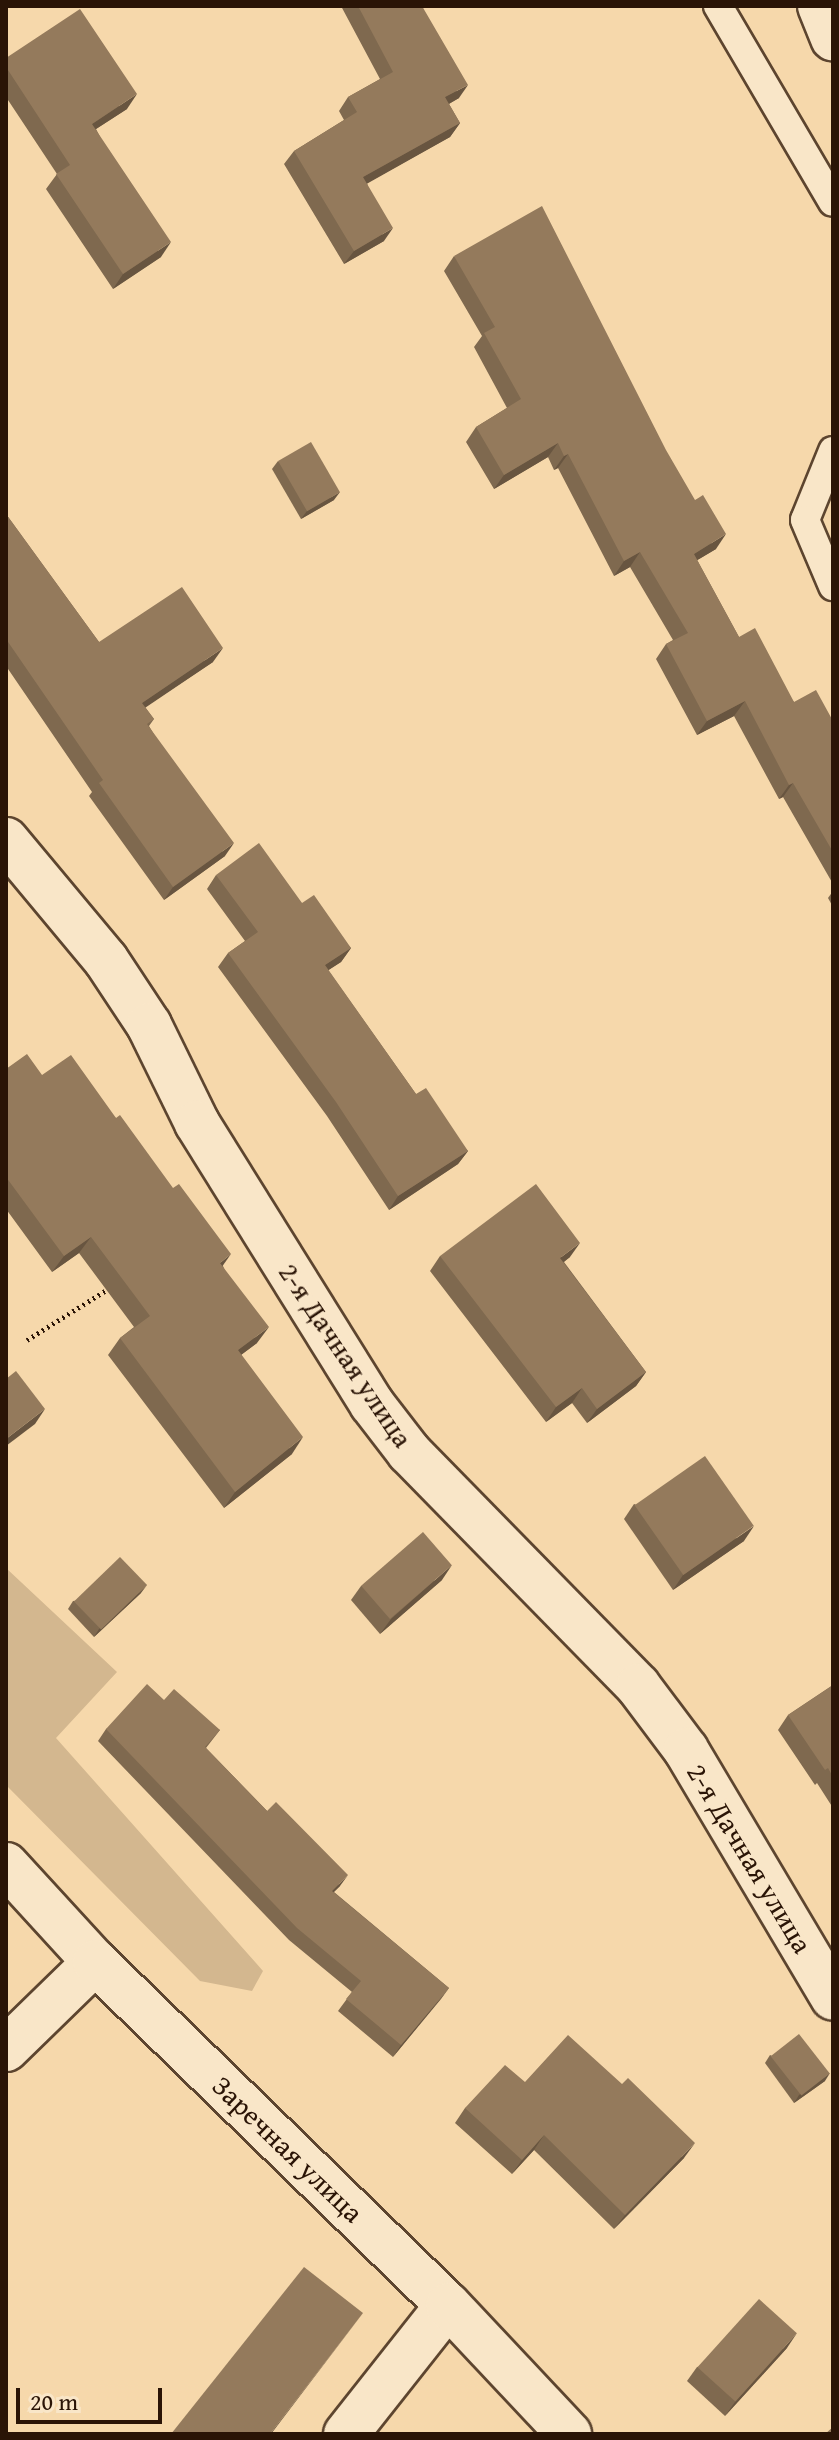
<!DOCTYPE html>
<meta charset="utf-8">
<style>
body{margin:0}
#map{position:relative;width:839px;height:2440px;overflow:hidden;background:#f6d8ab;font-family:"Gentium Book Plus",serif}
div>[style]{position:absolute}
.green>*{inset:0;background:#d3b78f}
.path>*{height:5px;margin-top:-2.5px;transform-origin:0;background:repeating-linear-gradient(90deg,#2a1406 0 2px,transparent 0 6px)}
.roads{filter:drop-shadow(2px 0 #5d452f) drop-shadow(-2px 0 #5d452f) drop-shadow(0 2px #5d452f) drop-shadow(0 -2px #5d452f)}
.lane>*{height:28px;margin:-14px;padding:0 14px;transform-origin:14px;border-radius:14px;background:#f9e6c8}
.street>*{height:44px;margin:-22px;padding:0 22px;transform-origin:22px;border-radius:22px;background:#f9e6c8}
.secondary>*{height:44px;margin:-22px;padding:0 22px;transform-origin:22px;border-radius:22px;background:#f9e6c8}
.wall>*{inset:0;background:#7f694f}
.shaded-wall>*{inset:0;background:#685540}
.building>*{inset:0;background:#947a5c;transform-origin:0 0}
span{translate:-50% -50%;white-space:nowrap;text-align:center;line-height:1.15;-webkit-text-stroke:6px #f9e6c8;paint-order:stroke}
.street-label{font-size:28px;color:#2a1406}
.frame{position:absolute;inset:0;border:8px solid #2a1406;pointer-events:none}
.scale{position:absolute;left:16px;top:2388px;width:146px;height:36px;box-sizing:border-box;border:4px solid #2a1406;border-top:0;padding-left:10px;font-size:24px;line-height:28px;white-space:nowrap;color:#2a1406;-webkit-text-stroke:6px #f9e6c8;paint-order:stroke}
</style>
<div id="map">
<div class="green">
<i style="clip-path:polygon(6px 1568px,117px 1672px,56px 1738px,263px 1971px,252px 1991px,200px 1981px,6px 1785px)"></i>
</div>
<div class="path">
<i style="left:27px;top:1340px;width:99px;rotate:-32.2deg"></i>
</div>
<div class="roads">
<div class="lane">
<i style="left:718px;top:6px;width:227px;rotate:59.6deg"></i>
<i style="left:833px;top:451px;width:74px;rotate:112.1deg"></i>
<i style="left:805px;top:520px;width:72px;rotate:67deg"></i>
</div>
<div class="street">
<i style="left:820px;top:6px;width:35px;rotate:68deg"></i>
<i style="left:6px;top:840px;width:156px;rotate:50.2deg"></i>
<i style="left:106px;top:960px;width:78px;rotate:56.5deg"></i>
<i style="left:149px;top:1025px;width:109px;rotate:63.9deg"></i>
<i style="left:197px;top:1123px;width:331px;rotate:58.1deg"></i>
<i style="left:372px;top:1404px;width:61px;rotate:52.4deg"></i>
<i style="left:409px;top:1452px;width:327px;rotate:45.6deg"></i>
<i style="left:638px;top:1686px;width:80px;rotate:53.1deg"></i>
<i style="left:686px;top:1750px;width:288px;rotate:59.3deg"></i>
<i style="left:6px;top:2049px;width:124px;rotate:-44.3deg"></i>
<i style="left:346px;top:2434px;width:164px;rotate:-51.7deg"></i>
</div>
<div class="secondary">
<i style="left:6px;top:1865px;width:132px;rotate:47.5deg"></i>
<i style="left:95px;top:1962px;width:492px;rotate:44.2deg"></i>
<i style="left:448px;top:2305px;width:177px;rotate:46.8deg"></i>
</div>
</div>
<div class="wall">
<i style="clip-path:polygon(341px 6px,422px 6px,459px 98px,449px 104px,460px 123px,450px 137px,367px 183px,384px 241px,344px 264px,284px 164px,294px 151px,344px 120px,339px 111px,348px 97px,380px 79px)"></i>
<i style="clip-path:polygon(6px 58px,127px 109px,96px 129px,161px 257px,113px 289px,46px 189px,57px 174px,6px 97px)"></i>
<i style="clip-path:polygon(454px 256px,716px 549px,697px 560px,739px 637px,794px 702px,833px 721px,833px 884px,783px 797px,779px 799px,734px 716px,697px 735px,656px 659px,666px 644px,673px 640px,630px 567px,614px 576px,558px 468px,554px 470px,548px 457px,494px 489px,466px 442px,476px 427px,507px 408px,474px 347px,482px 336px,444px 271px)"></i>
<i style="clip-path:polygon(278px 461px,334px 500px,301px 519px,272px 469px)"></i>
<i style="clip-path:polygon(6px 514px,99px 642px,213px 662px,145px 707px,154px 719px,149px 726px,225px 856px,164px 900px,89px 796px,92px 792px,6px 666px)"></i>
<i style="clip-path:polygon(216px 875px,302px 903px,351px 948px,341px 962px,328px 970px,416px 1094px,468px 1151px,458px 1164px,389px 1210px,327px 1116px,218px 967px,228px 953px,245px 941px,207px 889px)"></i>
<i style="clip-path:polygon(833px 891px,833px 907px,828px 898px)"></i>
<i style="clip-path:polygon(6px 1069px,42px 1075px,116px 1118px,223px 1266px,257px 1343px,241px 1355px,292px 1454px,224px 1508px,108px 1355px,120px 1338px,134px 1327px,79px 1253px,52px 1272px,6px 1209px)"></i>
<i style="clip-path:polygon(440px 1256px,570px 1257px,564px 1262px,646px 1372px,636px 1386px,587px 1423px,572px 1403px,546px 1422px,430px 1271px)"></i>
<i style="clip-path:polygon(634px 1504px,744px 1541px,673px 1590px,624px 1519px)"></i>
<i style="clip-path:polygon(442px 1580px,380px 1634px,351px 1600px,361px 1586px)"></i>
<i style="clip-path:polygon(141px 1593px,94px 1637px,68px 1609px,73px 1601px)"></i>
<i style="clip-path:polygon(833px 1685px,833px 1808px,817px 1783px,815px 1785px,778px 1730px,788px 1715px)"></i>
<i style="clip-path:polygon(164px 1700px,220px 1730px,206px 1748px,340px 1886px,334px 1892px,449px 1988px,393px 2057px,338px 2011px,352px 1992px,289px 1940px,98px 1741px,106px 1729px)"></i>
<i style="clip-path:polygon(770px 2055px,825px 2081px,794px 2103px,765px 2063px)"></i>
<i style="clip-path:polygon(525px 2082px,684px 2158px,614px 2229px,534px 2150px,512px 2174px,455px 2123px,465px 2108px)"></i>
<i style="clip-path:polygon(787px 2348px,725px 2416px,687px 2381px,697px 2367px)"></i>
</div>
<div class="shaded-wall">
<i style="clip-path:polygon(468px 85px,459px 98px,436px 111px,445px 97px)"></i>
<i style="clip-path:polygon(137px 94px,127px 109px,82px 138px,92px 124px)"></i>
<i style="clip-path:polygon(460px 123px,450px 137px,354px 191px,363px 177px)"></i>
<i style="clip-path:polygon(393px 228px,384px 241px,344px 264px,354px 251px)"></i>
<i style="clip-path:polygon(171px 242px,161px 257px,113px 289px,123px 274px)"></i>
<i style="clip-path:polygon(558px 443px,548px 457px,494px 489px,504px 475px)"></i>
<i style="clip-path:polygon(568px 454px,558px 468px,554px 470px,564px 456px)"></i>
<i style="clip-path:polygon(340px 492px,334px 500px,301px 519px,307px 511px)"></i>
<i style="clip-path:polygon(726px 534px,716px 549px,684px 568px,694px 554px)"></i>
<i style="clip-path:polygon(640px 552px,630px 567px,614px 576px,624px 561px)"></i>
<i style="clip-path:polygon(223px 648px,213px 662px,133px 716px,142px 703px)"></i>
<i style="clip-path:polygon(745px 701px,734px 716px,697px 735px,707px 721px)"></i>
<i style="clip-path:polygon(793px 783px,783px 797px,779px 799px,789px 785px)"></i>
<i style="clip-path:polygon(234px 843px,225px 856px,164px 900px,173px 887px)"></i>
<i style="clip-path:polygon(351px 948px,341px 962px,315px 979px,325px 965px)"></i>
<i style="clip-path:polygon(468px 1151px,458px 1164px,389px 1210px,398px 1196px)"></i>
<i style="clip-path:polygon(91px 1237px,79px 1253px,52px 1272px,64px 1256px)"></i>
<i style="clip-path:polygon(580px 1243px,570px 1257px,550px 1272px,560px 1258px)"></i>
<i style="clip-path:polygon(231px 1254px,219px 1271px,220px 1263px)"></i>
<i style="clip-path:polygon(269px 1327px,257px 1343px,226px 1366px,238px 1350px)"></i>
<i style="clip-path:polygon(646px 1372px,636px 1386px,587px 1423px,597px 1409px)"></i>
<i style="clip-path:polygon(582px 1388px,572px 1403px,546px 1422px,556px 1407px)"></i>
<i style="clip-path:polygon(45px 1409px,35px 1424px,6px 1446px,6px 1439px)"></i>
<i style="clip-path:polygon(303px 1437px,292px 1454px,224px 1508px,235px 1492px)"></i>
<i style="clip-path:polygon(754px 1526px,744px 1541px,673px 1590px,683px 1575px)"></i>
<i style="clip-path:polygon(452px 1565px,442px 1580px,380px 1634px,391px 1619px)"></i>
<i style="clip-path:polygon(147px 1585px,141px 1593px,94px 1637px,99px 1629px)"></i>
<i style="clip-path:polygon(348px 1875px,340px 1886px,323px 1902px,332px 1891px)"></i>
<i style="clip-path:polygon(449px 1988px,441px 1999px,393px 2057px,401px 2045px)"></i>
<i style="clip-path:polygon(830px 2073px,825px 2081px,794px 2103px,799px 2095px)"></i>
<i style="clip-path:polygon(544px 2135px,534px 2150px,512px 2174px,522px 2160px)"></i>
<i style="clip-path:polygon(695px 2143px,684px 2158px,614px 2229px,625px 2215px)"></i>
<i style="clip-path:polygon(363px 2313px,271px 2434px,270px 2434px)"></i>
<i style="clip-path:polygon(797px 2333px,787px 2348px,725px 2416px,735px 2402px)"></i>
</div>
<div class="building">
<i style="clip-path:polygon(358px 6px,422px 6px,468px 85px,445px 97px,460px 123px,363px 177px,393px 228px,354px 251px,294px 151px,357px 112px,348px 97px,393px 72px)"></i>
<i style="clip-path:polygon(80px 9px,137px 94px,92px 124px,171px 242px,123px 274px,56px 174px,70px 165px,6px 67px,6px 58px)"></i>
<i style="clip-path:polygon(542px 206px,666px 450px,695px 500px,703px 495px,726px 534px,694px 554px,739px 637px,755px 628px,794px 702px,816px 690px,833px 721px,833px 852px,793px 783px,789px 785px,745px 701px,707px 721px,666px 644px,688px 633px,640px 552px,624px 561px,568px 454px,564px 456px,558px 443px,504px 475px,476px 427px,521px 399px,484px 333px,495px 327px,454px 256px)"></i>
<i style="left:311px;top:442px;width:58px;height:38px;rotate:60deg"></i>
<i style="clip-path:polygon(6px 514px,99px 642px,182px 587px,223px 648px,142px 703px,154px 719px,147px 724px,234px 843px,173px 887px,99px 783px,103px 780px,6px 639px)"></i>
<i style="clip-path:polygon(259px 843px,302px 903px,314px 895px,351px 948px,325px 965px,416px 1094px,426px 1088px,468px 1151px,398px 1196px,336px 1102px,228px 953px,258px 932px,216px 875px)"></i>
<i style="clip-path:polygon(27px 1054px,42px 1075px,71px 1055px,116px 1118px,120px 1115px,173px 1188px,179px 1184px,231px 1254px,220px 1263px,269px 1327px,238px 1350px,303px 1437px,235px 1492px,120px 1338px,150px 1316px,91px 1237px,64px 1256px,6px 1177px,6px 1069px)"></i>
<i style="clip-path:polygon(536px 1184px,580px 1243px,560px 1258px,646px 1372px,597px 1409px,582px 1388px,556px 1407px,440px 1256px)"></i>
<i style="clip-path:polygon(16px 1371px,45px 1409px,6px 1439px,6px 1379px)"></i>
<i style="left:705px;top:1456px;width:85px;height:86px;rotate:55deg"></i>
<i style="left:423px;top:1532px;width:44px;height:82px;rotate:49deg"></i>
<i style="left:120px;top:1557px;width:39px;height:64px;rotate:46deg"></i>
<i style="clip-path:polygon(147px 1684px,164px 1700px,174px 1689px,220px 1730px,205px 1747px,267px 1811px,276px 1802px,348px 1875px,332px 1891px,449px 1988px,401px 2045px,346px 1999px,361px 1981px,297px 1928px,106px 1729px)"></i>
<i style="clip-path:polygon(833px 1685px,833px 1777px,828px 1768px,825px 1770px,788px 1715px)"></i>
<i style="left:799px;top:2034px;width:50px;height:36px;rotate:52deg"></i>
<i style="clip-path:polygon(568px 2035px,622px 2084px,628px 2078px,695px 2143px,625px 2215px,544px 2135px,522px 2160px,465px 2108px,505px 2065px,525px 2082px)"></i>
<i style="clip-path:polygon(304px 2267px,363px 2313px,270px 2434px,171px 2434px)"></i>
<i style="left:759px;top:2299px;width:51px;height:92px;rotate:42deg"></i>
<i style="clip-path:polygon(833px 2427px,833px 2434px,825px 2434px)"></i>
</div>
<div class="street-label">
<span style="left:346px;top:1355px;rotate:56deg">2-я Дачная улица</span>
<span style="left:750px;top:1858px;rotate:59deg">2-я Дачная улица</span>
<span style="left:288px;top:2149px;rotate:44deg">Заречная улица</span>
</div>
<div class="frame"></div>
<div class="scale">20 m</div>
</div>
